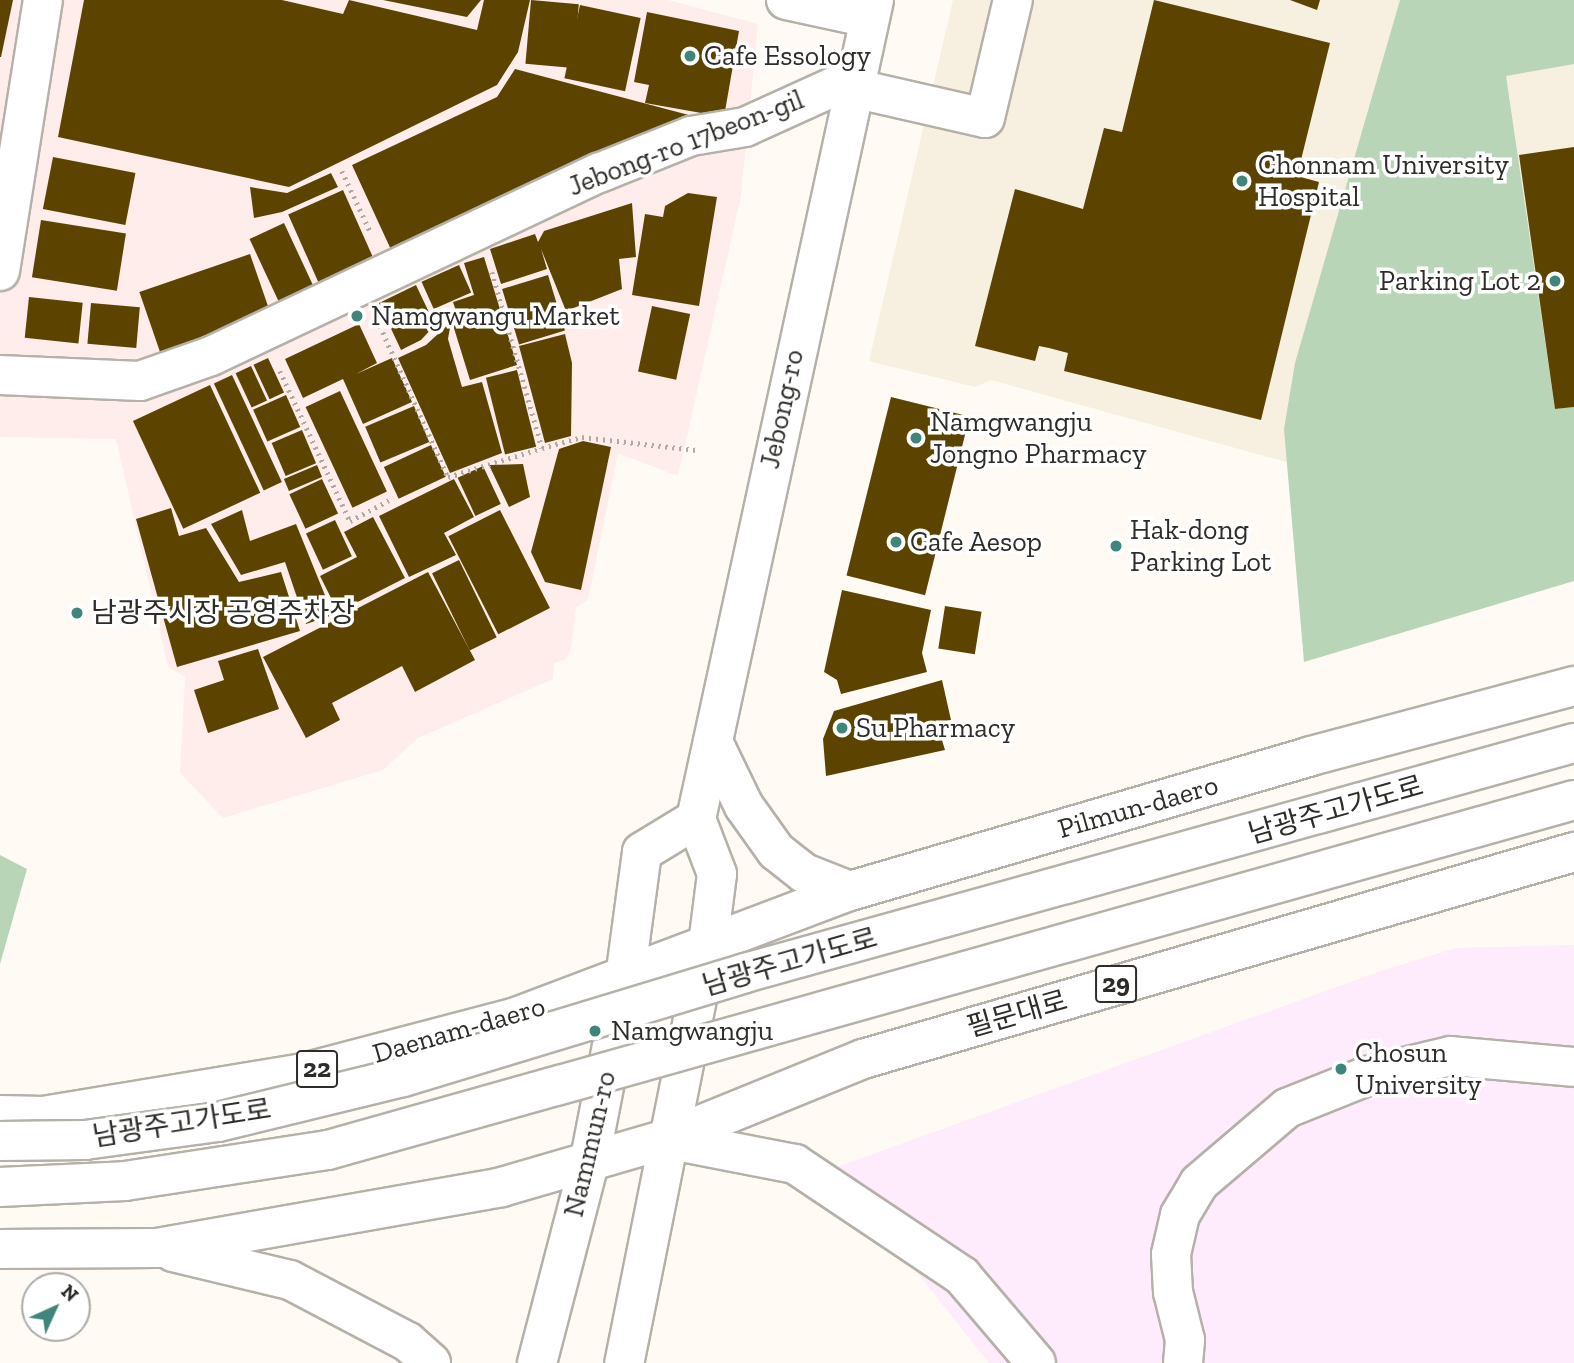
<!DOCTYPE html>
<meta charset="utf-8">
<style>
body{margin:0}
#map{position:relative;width:1574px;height:1363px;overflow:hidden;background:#fffbf4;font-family:"Zilla Slab","Noto Sans KR",serif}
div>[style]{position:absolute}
.commercial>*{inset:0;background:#feedeb}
.built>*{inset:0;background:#f7efdf}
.education>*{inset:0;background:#feebfc}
.green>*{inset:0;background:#b8d5b8}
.building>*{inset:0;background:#5c4400;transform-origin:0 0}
.path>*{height:4.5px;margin-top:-2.25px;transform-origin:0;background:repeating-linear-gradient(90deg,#aeaba5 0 2px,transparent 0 7px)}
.roads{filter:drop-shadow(2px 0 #b5b1a8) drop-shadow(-2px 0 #b5b1a8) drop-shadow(0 2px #b5b1a8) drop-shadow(0 -2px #b5b1a8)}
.minor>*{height:38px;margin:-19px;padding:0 19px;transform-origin:19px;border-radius:19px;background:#fff}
.major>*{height:38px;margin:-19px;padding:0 19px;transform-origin:19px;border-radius:19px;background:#fff}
.bridges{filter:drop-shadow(2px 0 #b5b1a8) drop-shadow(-2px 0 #b5b1a8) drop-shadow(0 2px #b5b1a8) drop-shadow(0 -2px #b5b1a8)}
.major-bridge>*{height:38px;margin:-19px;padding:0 19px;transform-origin:19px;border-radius:19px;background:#fff}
.dots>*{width:19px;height:19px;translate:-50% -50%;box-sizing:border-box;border:4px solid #fff;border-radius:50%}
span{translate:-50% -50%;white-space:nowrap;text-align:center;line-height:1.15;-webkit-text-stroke:7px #fff;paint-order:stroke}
.shield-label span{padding:2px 5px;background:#fff;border:2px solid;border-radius:5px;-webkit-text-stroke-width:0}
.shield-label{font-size:26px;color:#2e2c29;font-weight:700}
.poi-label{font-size:28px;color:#2e2c29}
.left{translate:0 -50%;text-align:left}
.right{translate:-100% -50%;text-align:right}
.street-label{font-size:28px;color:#2e2c29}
.north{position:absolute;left:21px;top:1272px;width:70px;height:70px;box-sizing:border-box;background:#fff;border:2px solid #ababa9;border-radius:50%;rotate:45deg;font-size:19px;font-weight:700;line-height:28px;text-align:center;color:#2e2c29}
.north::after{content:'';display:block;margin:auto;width:24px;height:32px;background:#3f857b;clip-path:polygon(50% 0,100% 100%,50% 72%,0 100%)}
</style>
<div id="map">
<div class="commercial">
<i style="clip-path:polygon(0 0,668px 0,758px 24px,741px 196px,678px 476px,618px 453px,588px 600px,576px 607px,571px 649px,566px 659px,554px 663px,553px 679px,418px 738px,383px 770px,223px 818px,180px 773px,185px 677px,168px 667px,116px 439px,0 437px)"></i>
</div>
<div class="built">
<i style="clip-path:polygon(953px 0,1574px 0,1574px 496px,1293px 464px,991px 380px,975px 387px,869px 361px)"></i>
</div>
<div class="education">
<i style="clip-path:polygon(1574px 945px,1574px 1363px,989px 1363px,834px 1168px,1381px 971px,1456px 948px)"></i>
</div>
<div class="green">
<i style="clip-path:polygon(1400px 0,1574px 0,1574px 64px,1506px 76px,1555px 409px,1574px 407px,1574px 581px,1304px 662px,1284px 429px,1295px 363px)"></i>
<i style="clip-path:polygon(0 855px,27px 869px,0 964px)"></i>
</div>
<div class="building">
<i style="clip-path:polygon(0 0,13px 0,1px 57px,0 57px)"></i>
<i style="clip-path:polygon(84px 0,282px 0,343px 14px,349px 0,477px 30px,484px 0,530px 0,518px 52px,497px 85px,289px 187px,58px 137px)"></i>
<i style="clip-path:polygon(383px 0,481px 0,467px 17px)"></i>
<i style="left:531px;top:0;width:48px;height:64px;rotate:5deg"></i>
<i style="clip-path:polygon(1154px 0,1330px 43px,1297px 176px,1319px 182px,1261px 420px,1064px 371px,1068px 353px,1049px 348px,1039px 346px,1035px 361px,975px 346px,1015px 189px,1083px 209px,1104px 128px,1122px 132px)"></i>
<i style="clip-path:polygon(1290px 0,1320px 0,1317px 10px)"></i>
<i style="left:580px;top:5px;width:62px;height:75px;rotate:12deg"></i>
<i style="clip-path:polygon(647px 12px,739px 31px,724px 117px,645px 103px,649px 85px,634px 82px)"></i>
<i style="clip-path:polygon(515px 69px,700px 118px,584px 158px,393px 254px,352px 165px,497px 97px)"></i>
<i style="clip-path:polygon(1574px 147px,1574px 407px,1555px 409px,1519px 155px)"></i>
<i style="left:53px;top:157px;width:84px;height:53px;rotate:11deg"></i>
<i style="clip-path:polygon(331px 173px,338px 187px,282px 212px,254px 218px,250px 187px,287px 193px)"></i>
<i style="left:343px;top:190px;width:77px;height:60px;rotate:66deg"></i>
<i style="clip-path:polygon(688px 193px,717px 197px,699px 306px,632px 295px,645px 214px,663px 217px,665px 206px)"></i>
<i style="clip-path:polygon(632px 203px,636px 257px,619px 259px,622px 289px,566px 311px,541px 249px,547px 269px,501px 284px,490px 249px,535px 234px,538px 242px,544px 231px)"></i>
<i style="left:41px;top:220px;width:86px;height:58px;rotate:9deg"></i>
<i style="left:284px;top:223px;width:72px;height:38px;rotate:65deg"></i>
<i style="left:250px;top:254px;width:64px;height:117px;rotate:71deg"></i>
<i style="clip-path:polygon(484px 257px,517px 365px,470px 380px,453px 325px,460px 323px,453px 302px,474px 295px,464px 263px)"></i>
<i style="left:459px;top:265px;width:30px;height:41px;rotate:66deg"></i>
<i style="left:548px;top:275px;width:58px;height:48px;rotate:73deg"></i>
<i style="clip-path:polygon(416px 285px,435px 325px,421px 340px,401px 350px,379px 303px)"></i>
<i style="left:29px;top:297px;width:54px;height:41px;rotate:6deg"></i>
<i style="left:91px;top:303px;width:49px;height:41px;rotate:5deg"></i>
<i style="left:652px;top:306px;width:39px;height:67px;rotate:12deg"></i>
<i style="clip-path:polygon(451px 322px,448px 339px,462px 387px,482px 382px,502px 453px,450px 473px,398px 358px,426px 345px)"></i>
<i style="clip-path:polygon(359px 324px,377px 363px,356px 374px,392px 358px,412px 402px,363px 424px,343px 379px,303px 398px,285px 359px)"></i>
<i style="clip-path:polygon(565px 334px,572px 363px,571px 436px,545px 443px,519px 346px)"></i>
<i style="left:268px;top:358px;width:38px;height:16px;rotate:65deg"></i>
<i style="left:251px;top:366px;width:38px;height:17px;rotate:65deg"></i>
<i style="left:517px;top:370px;width:79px;height:32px;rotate:76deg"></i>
<i style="left:232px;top:375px;width:118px;height:20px;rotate:65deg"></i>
<i style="left:210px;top:385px;width:119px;height:85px;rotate:65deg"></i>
<i style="left:340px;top:391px;width:111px;height:38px;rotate:65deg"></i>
<i style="left:286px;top:395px;width:35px;height:36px;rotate:66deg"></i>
<i style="left:891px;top:397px;width:81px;height:184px;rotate:14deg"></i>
<i style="left:414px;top:406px;width:39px;height:53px;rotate:67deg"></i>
<i style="left:302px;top:430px;width:36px;height:33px;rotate:67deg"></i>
<i style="clip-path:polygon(583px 441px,611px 447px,581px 590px,545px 582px,531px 552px,559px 449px)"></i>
<i style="left:431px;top:445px;width:35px;height:52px;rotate:65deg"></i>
<i style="clip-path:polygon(523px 464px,530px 497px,509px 507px,489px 465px)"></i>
<i style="left:317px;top:465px;width:13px;height:36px;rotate:67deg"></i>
<i style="left:483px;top:466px;width:42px;height:28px;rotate:65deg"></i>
<i style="left:322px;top:479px;width:38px;height:36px;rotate:65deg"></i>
<i style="clip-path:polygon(454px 479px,474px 517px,444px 533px,456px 555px,409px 577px,379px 516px)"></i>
<i style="clip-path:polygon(171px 508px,179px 536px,206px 528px,239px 582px,281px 572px,300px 631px,177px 667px,136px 519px)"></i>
<i style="clip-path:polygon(242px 510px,250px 541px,296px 524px,333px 615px,306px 624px,285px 562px,241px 575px,211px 524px)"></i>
<i style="left:500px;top:510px;width:110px;height:58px;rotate:63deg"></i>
<i style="clip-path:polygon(373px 517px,405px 578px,338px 612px,320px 576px,357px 557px,344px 532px)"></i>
<i style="left:335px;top:520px;width:40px;height:32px;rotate:65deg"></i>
<i style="left:459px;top:560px;width:86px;height:30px;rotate:64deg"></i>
<i style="clip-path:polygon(428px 572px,475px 660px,415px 692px,402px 666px,332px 703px,340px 720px,306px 738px,263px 657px)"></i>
<i style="clip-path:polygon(842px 590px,931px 610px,922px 653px,927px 672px,841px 694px,837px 680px,824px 672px)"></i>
<i style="left:945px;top:606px;width:37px;height:43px;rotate:9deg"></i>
<i style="clip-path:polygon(258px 649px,279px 709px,208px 733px,194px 690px,224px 680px,218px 661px)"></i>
<i style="clip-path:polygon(942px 680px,951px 720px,937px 724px,945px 750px,826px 776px,823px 739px,834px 711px)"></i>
</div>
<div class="path">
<i style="left:342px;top:171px;width:66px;rotate:65deg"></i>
<i style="left:492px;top:272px;width:183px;rotate:74.1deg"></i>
<i style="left:542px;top:448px;width:41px;rotate:-15.4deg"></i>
<i style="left:582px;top:437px;width:115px;rotate:6.5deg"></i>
<i style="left:380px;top:326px;width:166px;rotate:65.8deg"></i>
<i style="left:448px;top:477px;width:98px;rotate:-17.1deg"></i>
<i style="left:280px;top:371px;width:166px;rotate:65deg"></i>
<i style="left:350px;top:521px;width:49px;rotate:-28.1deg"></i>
</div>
<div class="roads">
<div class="minor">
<i style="left:853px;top:88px;width:135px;rotate:12.8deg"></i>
<i style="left:985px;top:118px;width:121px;rotate:-76.7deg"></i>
<i style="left:0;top:271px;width:274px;rotate:-81deg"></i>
<i style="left:0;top:375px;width:140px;rotate:2.5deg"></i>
<i style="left:140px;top:381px;width:75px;rotate:-19.4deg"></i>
<i style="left:211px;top:356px;width:429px;rotate:-25.3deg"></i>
<i style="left:599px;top:173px;width:99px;rotate:-21.9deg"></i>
<i style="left:691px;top:136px;width:55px;rotate:-9.5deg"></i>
<i style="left:745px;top:127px;width:121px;rotate:-24.4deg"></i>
<i style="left:696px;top:819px;width:838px;rotate:-77.74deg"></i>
<i style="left:666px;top:1139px;width:131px;rotate:11deg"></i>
<i style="left:795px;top:1164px;width:201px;rotate:33.8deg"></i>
<i style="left:962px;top:1276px;width:114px;rotate:49.6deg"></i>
<i style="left:1183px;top:1363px;width:23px;rotate:-85deg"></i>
<i style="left:1185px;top:1340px;width:49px;rotate:-104deg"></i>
<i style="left:1173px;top:1292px;width:38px;rotate:-93deg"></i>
<i style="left:1171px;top:1254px;width:40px;rotate:-77deg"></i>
<i style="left:1180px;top:1215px;width:37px;rotate:-59deg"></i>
<i style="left:1199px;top:1183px;width:116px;rotate:-40.4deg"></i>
<i style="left:1287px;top:1108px;width:86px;rotate:-21.8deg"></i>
<i style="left:1367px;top:1076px;width:86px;rotate:-13.4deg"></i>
<i style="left:1451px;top:1056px;width:123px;rotate:5.1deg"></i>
</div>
<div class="major">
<i style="left:786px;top:0;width:85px;rotate:12.2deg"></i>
<i style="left:713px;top:742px;width:71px;rotate:64.2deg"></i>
<i style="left:744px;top:806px;width:55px;rotate:54.6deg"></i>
<i style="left:776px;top:851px;width:36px;rotate:38deg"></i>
<i style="left:804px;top:873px;width:49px;rotate:21.4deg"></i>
<i style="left:0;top:1115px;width:43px;rotate:1.3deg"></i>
<i style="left:43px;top:1116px;width:264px;rotate:-9.4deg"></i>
<i style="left:303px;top:1073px;width:220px;rotate:-14.7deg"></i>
<i style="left:516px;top:1017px;width:357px;rotate:-20.7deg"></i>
<i style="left:850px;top:891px;width:480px;rotate:-16.3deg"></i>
<i style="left:1311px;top:756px;width:272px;rotate:-14.9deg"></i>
<i style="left:0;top:1249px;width:157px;rotate:-0.4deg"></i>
<i style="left:157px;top:1248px;width:350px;rotate:-10deg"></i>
<i style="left:502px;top:1187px;width:171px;rotate:-16.3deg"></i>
<i style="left:666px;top:1139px;width:213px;rotate:-22.1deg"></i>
<i style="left:863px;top:1059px;width:741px;rotate:-16.23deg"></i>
<i style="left:173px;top:1252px;width:120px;rotate:13.5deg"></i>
<i style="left:290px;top:1280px;width:133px;rotate:27.7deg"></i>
<i style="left:408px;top:1342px;width:31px;rotate:42deg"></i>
<i style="left:537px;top:1363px;width:206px;rotate:-75.4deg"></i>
<i style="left:589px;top:1164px;width:189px;rotate:-79deg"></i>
<i style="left:625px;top:978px;width:127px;rotate:-82.3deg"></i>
<i style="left:642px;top:852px;width:63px;rotate:-31.4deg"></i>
<i style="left:696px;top:819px;width:59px;rotate:69.1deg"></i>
<i style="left:717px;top:874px;width:71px;rotate:97.3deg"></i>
<i style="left:708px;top:944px;width:427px;rotate:101.3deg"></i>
</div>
</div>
<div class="bridges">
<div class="major-bridge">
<i style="left:0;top:1141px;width:85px;rotate:-0.7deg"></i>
<i style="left:85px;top:1140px;width:134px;rotate:-7.7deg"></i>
<i style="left:218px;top:1122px;width:190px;rotate:-13.7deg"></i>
<i style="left:403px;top:1077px;width:357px;rotate:-16.9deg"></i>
<i style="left:745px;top:973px;width:860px;rotate:-15.51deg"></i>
<i style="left:0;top:1187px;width:125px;rotate:-2.7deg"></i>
<i style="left:125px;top:1181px;width:205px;rotate:-8.7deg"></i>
<i style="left:328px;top:1150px;width:1294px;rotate:-15.69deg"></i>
</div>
</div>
<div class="dots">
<i style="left:690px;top:56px;background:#3f857b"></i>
<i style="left:1242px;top:181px;background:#3f857b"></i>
<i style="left:1555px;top:281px;background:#3f857b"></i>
<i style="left:357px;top:316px;background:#3f857b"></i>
<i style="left:916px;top:438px;background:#3f857b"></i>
<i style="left:896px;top:542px;background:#3f857b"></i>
<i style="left:1116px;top:546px;background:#3f857b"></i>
<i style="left:77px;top:613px;background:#3f857b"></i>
<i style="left:842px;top:728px;background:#3f857b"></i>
<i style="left:595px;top:1031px;background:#3f857b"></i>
<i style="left:1341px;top:1069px;background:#3f857b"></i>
</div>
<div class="shield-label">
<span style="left:1116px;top:984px">29</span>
<span style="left:317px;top:1069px">22</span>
</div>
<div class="poi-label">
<span class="left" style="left:704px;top:56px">Cafe Essology</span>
<span class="left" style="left:1258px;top:181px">Chonnam University<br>Hospital</span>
<span class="right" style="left:1541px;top:281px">Parking Lot 2</span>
<span class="left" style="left:371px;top:316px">Namgwangu Market</span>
<span class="left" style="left:930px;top:438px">Namgwangju<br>Jongno Pharmacy</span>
<span class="left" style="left:1130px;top:546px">Hak-dong<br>Parking Lot</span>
<span class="left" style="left:910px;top:542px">Cafe Aesop</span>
<span class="left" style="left:91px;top:613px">남광주시장 공영주차장</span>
<span class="left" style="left:856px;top:728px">Su Pharmacy</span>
<span class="left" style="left:611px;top:1031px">Namgwangju</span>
<span class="left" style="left:1355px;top:1069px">Chosun<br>University</span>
</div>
<div class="street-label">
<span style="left:686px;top:143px;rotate:-21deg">Jebong-ro 17beon-gil</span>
<span style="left:782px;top:409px;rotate:-78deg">Jebong-ro</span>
<span style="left:1138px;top:807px;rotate:-16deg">Pilmun-daero</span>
<span style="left:1336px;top:810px;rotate:-16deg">남광주고가도로</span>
<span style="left:790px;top:962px;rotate:-16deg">남광주고가도로</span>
<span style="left:1017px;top:1014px;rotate:-16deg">필문대로</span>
<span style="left:459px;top:1030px;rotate:-16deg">Daenam-daero</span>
<span style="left:182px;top:1123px;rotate:-9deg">남광주고가도로</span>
<span style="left:590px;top:1144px;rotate:-77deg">Nammun-ro</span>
</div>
<div class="north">N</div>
</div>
